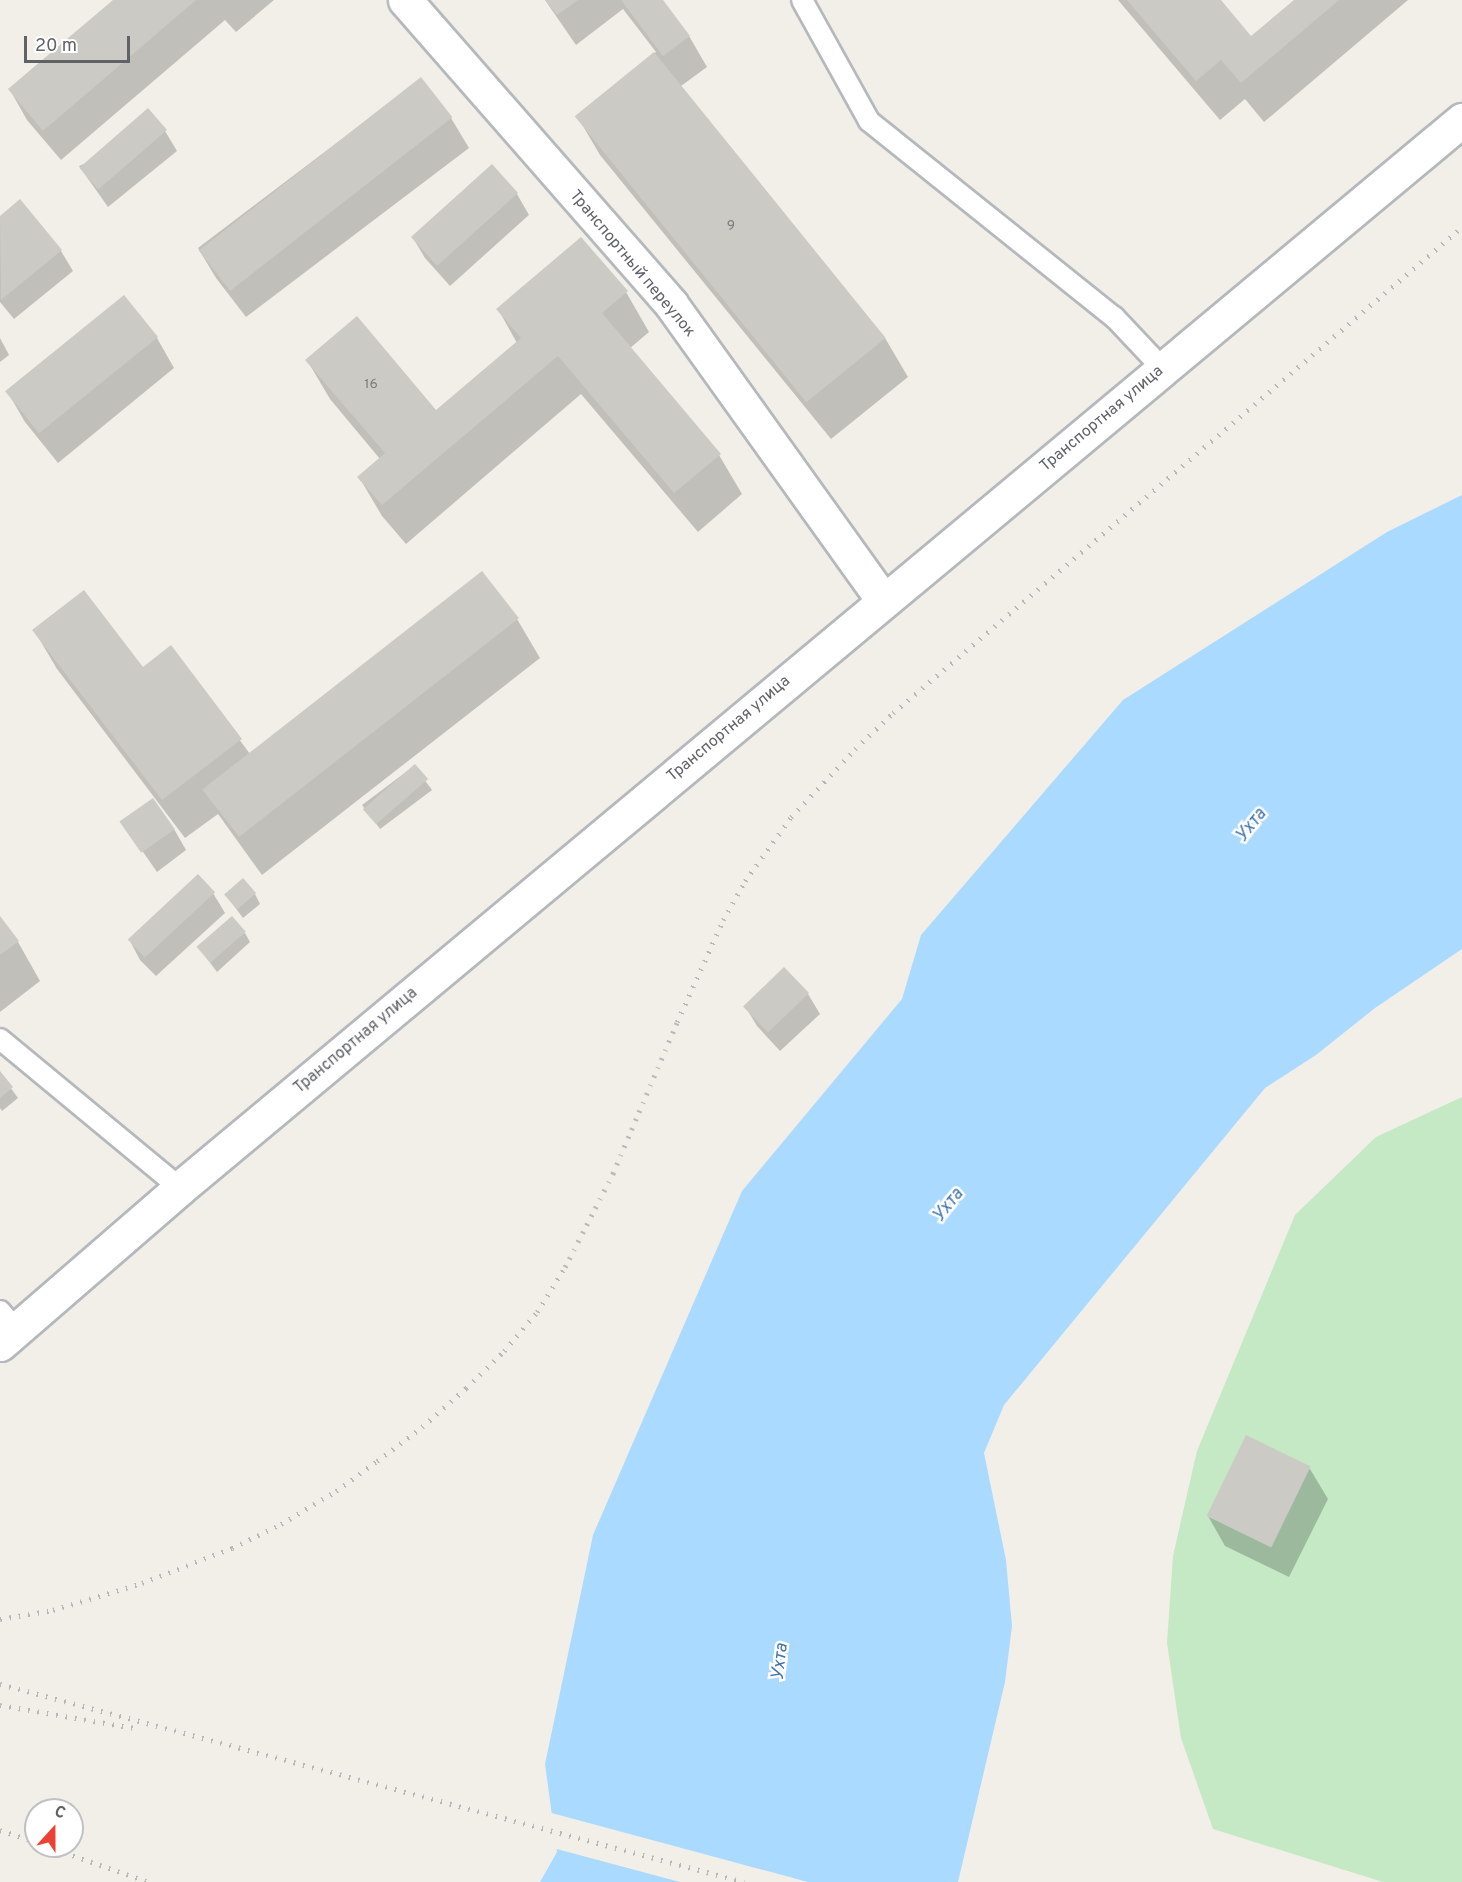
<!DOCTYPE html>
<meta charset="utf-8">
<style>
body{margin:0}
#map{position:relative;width:1462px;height:1882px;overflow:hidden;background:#f1efe8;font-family:Overpass,sans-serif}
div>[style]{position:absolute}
.green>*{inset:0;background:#c5e8c5}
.water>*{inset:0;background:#aadaff}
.pier>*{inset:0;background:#f1efe8}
.shadow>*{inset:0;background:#0003;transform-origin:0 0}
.building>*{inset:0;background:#cccac5;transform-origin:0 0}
.roads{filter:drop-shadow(2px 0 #b5b8bc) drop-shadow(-2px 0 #b5b8bc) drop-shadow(0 2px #b5b8bc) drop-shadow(0 -2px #b5b8bc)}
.lane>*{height:20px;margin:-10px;padding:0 10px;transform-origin:10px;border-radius:10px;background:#fff}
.street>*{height:33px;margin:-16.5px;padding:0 16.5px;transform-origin:16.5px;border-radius:16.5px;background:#fff}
.secondary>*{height:33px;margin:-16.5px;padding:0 16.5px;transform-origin:16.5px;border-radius:16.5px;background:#fff}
.rail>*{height:4.5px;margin-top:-2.25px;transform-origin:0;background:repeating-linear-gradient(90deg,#b6b7b8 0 1.5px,transparent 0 9.5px)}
span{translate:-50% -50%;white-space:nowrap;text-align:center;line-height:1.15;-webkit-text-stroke:5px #fff;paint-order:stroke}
.number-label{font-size:14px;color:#7a7d7f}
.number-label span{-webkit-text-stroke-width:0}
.street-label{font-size:16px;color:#5f6368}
.water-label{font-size:18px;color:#4174aa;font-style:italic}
.north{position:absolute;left:24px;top:1798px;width:60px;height:60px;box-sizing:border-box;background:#fff;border:2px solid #bfc1c3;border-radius:50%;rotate:21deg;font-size:16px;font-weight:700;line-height:24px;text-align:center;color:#5f6368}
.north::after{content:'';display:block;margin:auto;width:21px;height:27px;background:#ea4335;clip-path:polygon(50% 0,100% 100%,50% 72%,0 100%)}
.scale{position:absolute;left:24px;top:36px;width:106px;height:27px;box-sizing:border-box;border:3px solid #5f6368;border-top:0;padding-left:8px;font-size:18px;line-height:21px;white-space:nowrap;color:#5f6368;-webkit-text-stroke:4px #fff;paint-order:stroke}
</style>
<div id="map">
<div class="green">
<i style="clip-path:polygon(1462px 1097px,1462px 1882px,1383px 1882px,1213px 1829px,1181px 1738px,1167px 1643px,1173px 1556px,1197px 1451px,1295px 1215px,1376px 1137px)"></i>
</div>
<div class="water">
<i style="clip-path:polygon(1462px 495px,1462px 949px,1375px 1008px,1316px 1055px,1265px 1088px,1004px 1405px,984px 1453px,1006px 1560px,1012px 1626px,1005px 1682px,958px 1882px,540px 1882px,557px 1852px,545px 1764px,593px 1535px,742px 1191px,902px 999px,921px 935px,1123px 700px,1387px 532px)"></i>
</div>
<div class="pier">
<i style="clip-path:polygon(548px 1812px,808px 1882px,680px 1882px,553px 1848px)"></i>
</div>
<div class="shadow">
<i style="clip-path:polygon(116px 0,274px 0,236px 32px,225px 20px,61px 160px,27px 120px,10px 90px)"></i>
<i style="clip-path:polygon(545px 0,662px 0,689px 36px,707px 67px,681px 86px,885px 338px,908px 377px,831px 439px,600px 155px,577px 116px,656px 52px,623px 9px,576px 45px)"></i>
<i style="clip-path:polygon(1118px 0,1219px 0,1251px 38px,1296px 0,1408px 0,1264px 122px,1245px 99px,1220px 120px)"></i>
<i style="clip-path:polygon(421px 79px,451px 118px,469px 148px,246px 317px,216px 278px,198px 248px)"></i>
<i style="clip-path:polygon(165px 131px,177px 151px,108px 207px,79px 166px)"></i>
<i style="clip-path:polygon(492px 166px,517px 194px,529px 215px,450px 286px,425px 258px,413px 238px)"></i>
<i style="clip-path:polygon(20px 202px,61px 251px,73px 271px,14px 319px,0 302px,0 218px)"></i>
<i style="clip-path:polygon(626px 292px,649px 332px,629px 349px,719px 455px,742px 494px,698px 532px,581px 394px,406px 544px,382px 516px,359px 477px,380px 459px,330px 399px,307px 360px,436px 412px,517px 343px,498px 309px)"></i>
<i style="clip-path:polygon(124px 297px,157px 338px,174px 368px,58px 463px,25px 422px,7px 391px)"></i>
<i style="clip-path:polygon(0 338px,9px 355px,0 362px)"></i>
<i style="clip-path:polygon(517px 619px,540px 658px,262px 875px,218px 814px,185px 838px,57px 669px,34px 630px,142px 669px,171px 647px,250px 754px)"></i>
<i style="left:414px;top:766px;width:30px;height:65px;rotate:53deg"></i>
<i style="clip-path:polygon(123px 823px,174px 829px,186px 850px,157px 872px)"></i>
<i style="clip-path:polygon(213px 893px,225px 913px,156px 976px,140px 960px,129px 939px)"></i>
<i style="clip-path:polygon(225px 894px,255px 894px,260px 904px,243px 918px)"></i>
<i style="clip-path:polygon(0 919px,18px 942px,40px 981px,0 1012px)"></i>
<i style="clip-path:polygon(245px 933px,250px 942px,217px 972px,199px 948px)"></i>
<i style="clip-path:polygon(808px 994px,820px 1014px,780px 1051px,757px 1026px,745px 1006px)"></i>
<i style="clip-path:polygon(0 1073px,18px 1098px,2px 1111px,0 1108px)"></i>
<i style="clip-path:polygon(1310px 1469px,1328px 1499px,1289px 1577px,1225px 1546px,1208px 1516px)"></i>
</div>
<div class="building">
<i style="clip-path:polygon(113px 0,196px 0,43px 131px,8px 89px)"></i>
<i style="clip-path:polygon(545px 0,578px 0,557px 15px)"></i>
<i style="clip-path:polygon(621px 0,663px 0,690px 36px,663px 56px)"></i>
<i style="clip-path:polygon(1127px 0,1221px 0,1251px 36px,1294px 0,1339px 0,1241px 83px,1221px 60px,1196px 81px)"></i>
<i style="left:654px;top:52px;width:368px;height:102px;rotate:51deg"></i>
<i style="left:421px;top:77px;width:51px;height:282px;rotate:52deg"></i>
<i style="left:148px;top:108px;width:29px;height:91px;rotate:49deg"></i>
<i style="left:492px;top:164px;width:39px;height:109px;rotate:48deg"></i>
<i style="clip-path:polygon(20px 199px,62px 250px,1px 300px,0 216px)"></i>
<i style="clip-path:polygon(581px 237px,628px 291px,602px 313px,721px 454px,674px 493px,558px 356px,382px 505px,357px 477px,385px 453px,305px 360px,357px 316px,436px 410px,521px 338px,496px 309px)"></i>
<i style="left:124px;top:295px;width:54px;height:153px;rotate:51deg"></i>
<i style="left:482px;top:571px;width:60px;height:355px;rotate:52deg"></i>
<i style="clip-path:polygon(84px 590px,143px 667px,171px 645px,242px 739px,162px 800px,32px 630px)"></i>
<i style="left:415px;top:764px;width:20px;height:69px;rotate:49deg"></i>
<i style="left:153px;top:798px;width:38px;height:41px;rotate:55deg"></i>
<i style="left:198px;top:874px;width:25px;height:96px;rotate:47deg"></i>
<i style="left:243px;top:878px;width:20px;height:25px;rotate:49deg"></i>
<i style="clip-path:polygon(0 916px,19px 941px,0 955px)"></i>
<i style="left:232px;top:916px;width:21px;height:47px;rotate:49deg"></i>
<i style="left:784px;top:967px;width:36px;height:57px;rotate:46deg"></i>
<i style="clip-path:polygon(0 1071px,13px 1087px,0 1098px)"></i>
<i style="left:1246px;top:1435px;width:72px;height:90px;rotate:26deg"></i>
</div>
<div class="roads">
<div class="lane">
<i style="left:802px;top:0;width:138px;rotate:61deg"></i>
<i style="left:869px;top:121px;width:314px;rotate:38.7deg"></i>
<i style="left:1114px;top:317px;width:71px;rotate:46.7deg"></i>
<i style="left:0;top:1039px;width:234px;rotate:39.6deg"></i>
<i style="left:0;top:1311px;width:25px;rotate:50deg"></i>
</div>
<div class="street">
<i style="left:405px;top:0;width:404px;rotate:48.8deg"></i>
<i style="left:671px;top:304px;width:364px;rotate:54.4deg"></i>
</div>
<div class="secondary">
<i style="left:0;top:1344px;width:238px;rotate:-40.9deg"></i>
<i style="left:180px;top:1188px;width:1669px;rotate:-39.8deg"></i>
</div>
</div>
<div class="rail">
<i style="left:0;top:1619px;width:54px;rotate:-9.6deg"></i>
<i style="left:53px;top:1610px;width:93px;rotate:-16.9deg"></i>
<i style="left:142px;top:1583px;width:97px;rotate:-21.3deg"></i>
<i style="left:232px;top:1548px;width:55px;rotate:-26.1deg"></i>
<i style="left:281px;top:1524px;width:64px;rotate:-31deg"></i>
<i style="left:336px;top:1491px;width:51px;rotate:-36.2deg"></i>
<i style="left:377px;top:1461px;width:56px;rotate:-37.1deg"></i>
<i style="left:422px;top:1427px;width:59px;rotate:-41.6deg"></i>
<i style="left:466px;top:1388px;width:53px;rotate:-44.2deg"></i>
<i style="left:504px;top:1351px;width:51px;rotate:-49.8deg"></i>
<i style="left:537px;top:1312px;width:53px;rotate:-58.1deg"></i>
<i style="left:565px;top:1267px;width:106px;rotate:-62.9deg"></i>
<i style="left:613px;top:1173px;width:164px;rotate:-67deg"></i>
<i style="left:677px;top:1022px;width:112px;rotate:-65.7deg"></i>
<i style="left:723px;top:920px;width:45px;rotate:-60.6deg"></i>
<i style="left:745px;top:881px;width:79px;rotate:-54.3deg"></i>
<i style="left:791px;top:817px;width:93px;rotate:-46.7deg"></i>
<i style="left:855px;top:749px;width:52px;rotate:-43.5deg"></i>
<i style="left:893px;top:713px;width:748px;rotate:-40.5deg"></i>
<i style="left:0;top:1684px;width:770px;rotate:14.9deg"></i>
<i style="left:0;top:1705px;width:142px;rotate:9.7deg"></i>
<i style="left:0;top:1830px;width:38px;rotate:18deg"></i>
<i style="left:46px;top:1846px;width:109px;rotate:19.3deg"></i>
</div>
<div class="number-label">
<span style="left:731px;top:226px">9</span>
<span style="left:371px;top:385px">16</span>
</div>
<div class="street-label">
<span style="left:632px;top:264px;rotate:50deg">Транспортный переулок</span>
<span style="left:1102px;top:419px;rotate:-40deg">Транспортная улица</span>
<span style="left:729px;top:729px;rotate:-40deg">Транспортная улица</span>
<span style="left:356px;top:1041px;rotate:-40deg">Транспортная улица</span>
</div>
<div class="water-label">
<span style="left:1252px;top:826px;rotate:-51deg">Ухта</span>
<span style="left:949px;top:1206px;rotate:-51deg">Ухта</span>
<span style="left:781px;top:1662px;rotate:-83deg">Ухта</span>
</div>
<div class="north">С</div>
<div class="scale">20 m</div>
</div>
